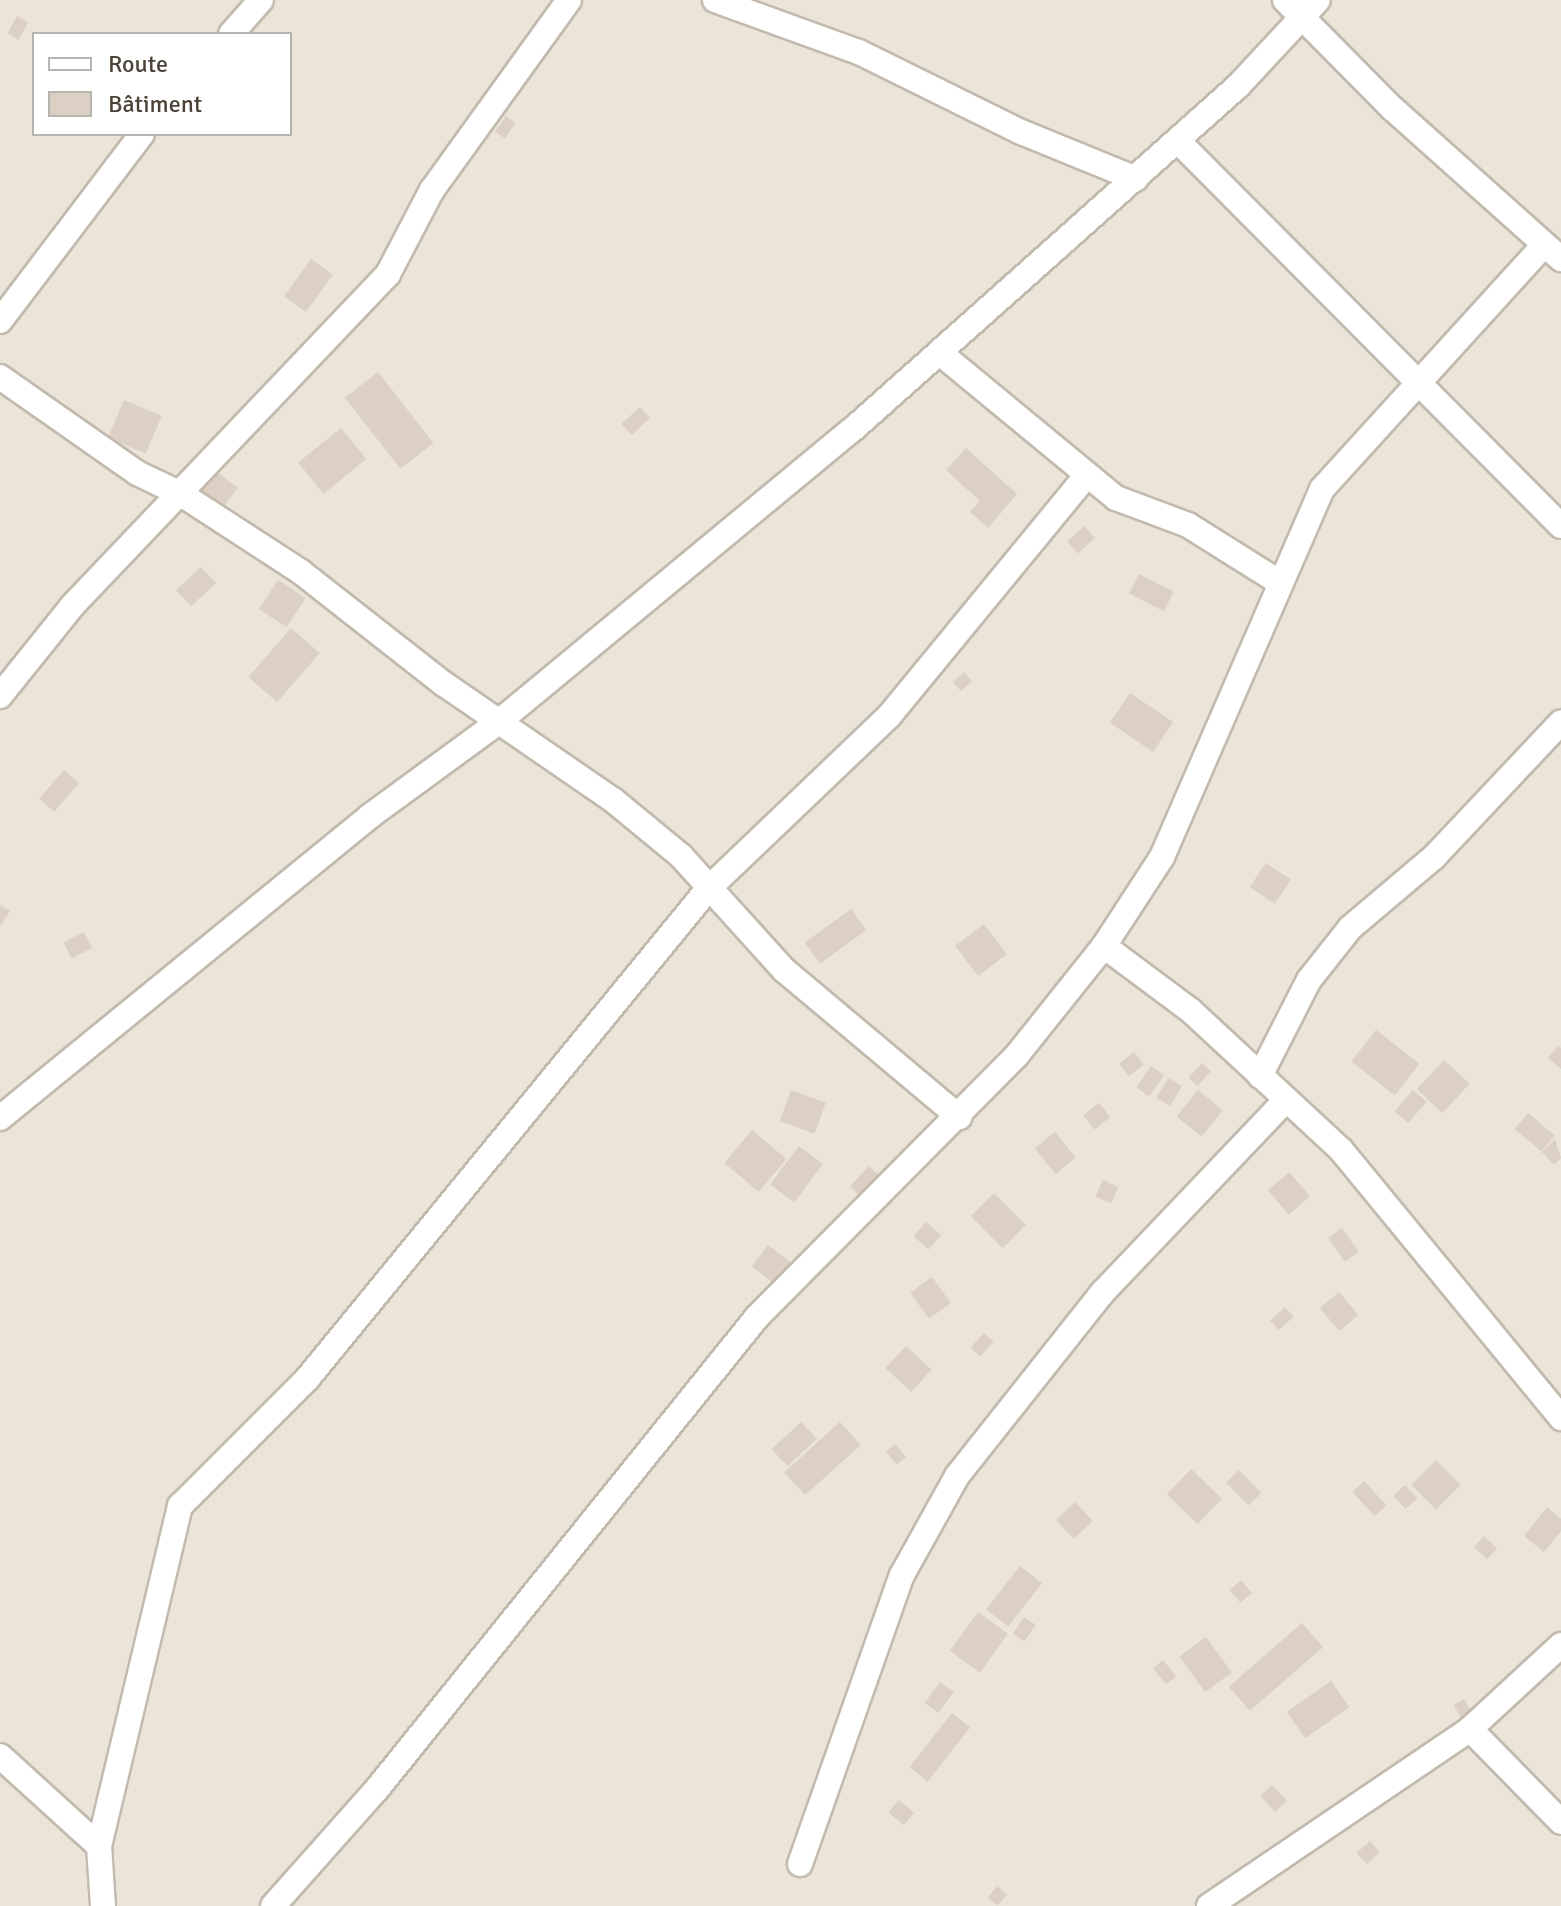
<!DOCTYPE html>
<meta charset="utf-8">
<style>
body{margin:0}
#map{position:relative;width:1561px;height:1906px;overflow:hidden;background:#f6f2eb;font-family:Signika,sans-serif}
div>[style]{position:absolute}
.residential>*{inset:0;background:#eae4d9}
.building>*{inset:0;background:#dbd0c3;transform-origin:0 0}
.roads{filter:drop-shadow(2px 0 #c2baad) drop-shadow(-2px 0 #c2baad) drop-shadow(0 2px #c2baad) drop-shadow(0 -2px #c2baad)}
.street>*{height:24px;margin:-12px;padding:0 12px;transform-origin:12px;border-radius:12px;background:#fff}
span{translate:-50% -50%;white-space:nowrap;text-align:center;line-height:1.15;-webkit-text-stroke:7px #fff;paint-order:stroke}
.legend{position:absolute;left:32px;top:32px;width:260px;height:104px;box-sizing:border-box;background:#fff;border:2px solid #b7b4af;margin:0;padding:10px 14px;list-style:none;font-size:24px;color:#4b4338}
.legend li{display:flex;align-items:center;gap:16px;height:40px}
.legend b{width:40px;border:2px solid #b7b4af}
</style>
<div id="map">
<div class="residential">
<i style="clip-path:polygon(evenodd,0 0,1561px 0,1561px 1906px,0 1906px,0 0,34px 34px,290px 34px,290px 134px,34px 134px,34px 34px)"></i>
</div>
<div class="building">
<i style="left:17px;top:16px;width:13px;height:20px;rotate:29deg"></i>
<i style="left:506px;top:116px;width:12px;height:19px;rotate:35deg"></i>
<i style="left:311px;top:259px;width:27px;height:46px;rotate:36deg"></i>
<i style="left:378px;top:372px;width:90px;height:42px;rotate:52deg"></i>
<i style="left:124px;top:400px;width:41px;height:41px;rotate:23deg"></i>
<i style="left:640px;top:407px;width:15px;height:25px;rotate:48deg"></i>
<i style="left:341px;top:428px;width:40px;height:55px;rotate:51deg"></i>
<i style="clip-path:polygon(966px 448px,1017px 494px,988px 528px,970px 512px,980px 501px,946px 470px)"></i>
<i style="left:213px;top:469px;width:31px;height:24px;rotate:37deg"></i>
<i style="left:1084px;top:526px;width:16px;height:23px;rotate:47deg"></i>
<i style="left:201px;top:567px;width:22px;height:34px;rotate:47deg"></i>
<i style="left:1139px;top:574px;width:39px;height:22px;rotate:27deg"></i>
<i style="left:278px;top:580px;width:33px;height:35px;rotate:33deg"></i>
<i style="left:291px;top:628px;width:38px;height:65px;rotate:41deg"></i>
<i style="left:964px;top:672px;width:12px;height:15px;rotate:48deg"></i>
<i style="left:1130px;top:693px;width:52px;height:36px;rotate:34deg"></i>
<i style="left:64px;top:770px;width:20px;height:38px;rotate:41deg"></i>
<i style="left:1266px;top:863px;width:30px;height:29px;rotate:34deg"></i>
<i style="clip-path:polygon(0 905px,10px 911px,0 926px)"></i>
<i style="left:851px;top:909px;width:26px;height:57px;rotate:54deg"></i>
<i style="left:984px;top:924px;width:38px;height:36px;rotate:53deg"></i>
<i style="left:84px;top:932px;width:18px;height:23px;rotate:63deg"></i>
<i style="left:1376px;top:1030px;width:55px;height:40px;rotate:38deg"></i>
<i style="clip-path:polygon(1558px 1046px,1561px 1048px,1561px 1069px,1548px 1058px)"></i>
<i style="left:1134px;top:1052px;width:16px;height:19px;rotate:52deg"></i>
<i style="left:1444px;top:1060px;width:35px;height:40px;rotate:43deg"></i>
<i style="left:1202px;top:1063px;width:12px;height:20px;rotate:42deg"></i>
<i style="left:1151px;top:1066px;width:16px;height:26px;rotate:35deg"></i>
<i style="left:1168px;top:1078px;width:16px;height:23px;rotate:30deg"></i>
<i style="left:791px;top:1090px;width:37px;height:33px;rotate:20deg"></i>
<i style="left:1198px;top:1090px;width:32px;height:34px;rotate:39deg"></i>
<i style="left:1413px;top:1090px;width:18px;height:28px;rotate:41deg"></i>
<i style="left:1099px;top:1103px;width:18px;height:20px;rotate:52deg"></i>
<i style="left:1528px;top:1113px;width:35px;height:21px;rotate:40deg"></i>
<i style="left:752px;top:1130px;width:45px;height:43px;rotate:40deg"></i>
<i style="left:1055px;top:1132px;width:33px;height:26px;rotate:51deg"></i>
<i style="clip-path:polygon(1555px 1139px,1561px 1158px,1554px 1165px,1542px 1152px)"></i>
<i style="left:799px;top:1146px;width:30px;height:48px;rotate:37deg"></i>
<i style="left:869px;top:1166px;width:18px;height:28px;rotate:43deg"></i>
<i style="left:1289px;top:1172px;width:32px;height:28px;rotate:49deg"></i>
<i style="left:1103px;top:1180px;width:17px;height:18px;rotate:25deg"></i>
<i style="left:994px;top:1193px;width:45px;height:33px;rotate:45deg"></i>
<i style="left:926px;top:1222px;width:20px;height:19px;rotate:41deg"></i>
<i style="left:1342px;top:1228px;width:29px;height:17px;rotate:55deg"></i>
<i style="left:768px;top:1245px;width:38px;height:27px;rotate:37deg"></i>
<i style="left:932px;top:1277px;width:32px;height:27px;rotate:54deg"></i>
<i style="left:1339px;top:1292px;width:30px;height:25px;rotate:50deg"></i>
<i style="left:1285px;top:1307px;width:13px;height:20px;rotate:48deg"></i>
<i style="left:984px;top:1333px;width:13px;height:20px;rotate:42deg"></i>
<i style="left:906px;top:1346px;width:35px;height:30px;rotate:43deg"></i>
<i style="left:801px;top:1422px;width:23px;height:40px;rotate:47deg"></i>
<i style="left:840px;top:1422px;width:31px;height:75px;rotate:48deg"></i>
<i style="left:895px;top:1444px;width:17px;height:12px;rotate:50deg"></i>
<i style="left:1436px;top:1460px;width:35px;height:35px;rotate:45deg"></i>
<i style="left:1191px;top:1469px;width:43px;height:35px;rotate:44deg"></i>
<i style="left:1239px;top:1470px;width:32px;height:18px;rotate:46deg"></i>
<i style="left:1364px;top:1481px;width:33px;height:16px;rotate:47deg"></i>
<i style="left:1405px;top:1485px;width:18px;height:16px;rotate:47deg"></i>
<i style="left:1075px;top:1502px;width:26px;height:26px;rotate:47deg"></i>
<i style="clip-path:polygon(1547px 1507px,1561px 1519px,1561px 1531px,1544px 1552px,1524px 1536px)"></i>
<i style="left:1484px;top:1536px;width:18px;height:15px;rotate:43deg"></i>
<i style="left:1020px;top:1566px;width:28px;height:55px;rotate:38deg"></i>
<i style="left:1241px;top:1580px;width:17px;height:15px;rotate:50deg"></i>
<i style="left:978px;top:1612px;width:37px;height:48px;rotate:36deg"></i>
<i style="left:1024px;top:1617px;width:14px;height:20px;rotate:34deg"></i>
<i style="left:1302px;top:1623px;width:32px;height:97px;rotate:49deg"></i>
<i style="left:1206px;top:1637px;width:44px;height:33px;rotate:54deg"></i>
<i style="left:1163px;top:1660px;width:21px;height:13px;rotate:51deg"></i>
<i style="left:1331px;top:1681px;width:32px;height:54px;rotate:55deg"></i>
<i style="left:940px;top:1682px;width:17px;height:26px;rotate:36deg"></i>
<i style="left:1464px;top:1699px;width:16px;height:12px;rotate:60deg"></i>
<i style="left:952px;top:1713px;width:23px;height:69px;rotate:38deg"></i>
<i style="left:1272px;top:1785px;width:22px;height:16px;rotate:47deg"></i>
<i style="left:899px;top:1800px;width:20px;height:16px;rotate:41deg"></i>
<i style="left:1370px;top:1841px;width:15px;height:18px;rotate:48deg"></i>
<i style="left:997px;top:1886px;width:13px;height:15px;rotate:39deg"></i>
</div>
<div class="roads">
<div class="street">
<i style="left:715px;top:0;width:153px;rotate:19.9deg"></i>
<i style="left:859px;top:52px;width:181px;rotate:26.3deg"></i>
<i style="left:1021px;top:132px;width:124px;rotate:22.2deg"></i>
<i style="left:1285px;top:0;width:152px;rotate:45.3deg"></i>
<i style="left:1392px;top:108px;width:227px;rotate:41.8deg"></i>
<i style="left:231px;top:34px;width:45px;rotate:-48.6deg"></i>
<i style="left:1178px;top:141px;width:543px;rotate:45.15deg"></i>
<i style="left:0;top:321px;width:235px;rotate:-52.8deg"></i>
<i style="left:940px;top:353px;width:228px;rotate:39.5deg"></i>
<i style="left:1116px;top:498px;width:77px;rotate:20.6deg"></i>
<i style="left:1188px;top:525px;width:107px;rotate:32.1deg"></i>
<i style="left:0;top:377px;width:167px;rotate:35deg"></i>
<i style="left:137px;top:473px;width:49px;rotate:25.5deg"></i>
<i style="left:181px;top:494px;width:143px;rotate:33deg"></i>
<i style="left:301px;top:572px;width:182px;rotate:38.1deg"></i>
<i style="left:444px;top:684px;width:205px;rotate:34.5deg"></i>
<i style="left:613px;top:800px;width:88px;rotate:39.5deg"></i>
<i style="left:681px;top:856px;width:154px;rotate:47.9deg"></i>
<i style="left:784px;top:970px;width:229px;rotate:40deg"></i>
<i style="left:0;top:696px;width:115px;rotate:-51.3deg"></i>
<i style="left:72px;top:606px;width:458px;rotate:-46.4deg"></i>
<i style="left:388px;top:274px;width:95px;rotate:-62.4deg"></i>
<i style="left:432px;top:190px;width:234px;rotate:-54.2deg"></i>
<i style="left:1104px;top:946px;width:107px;rotate:36.7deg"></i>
<i style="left:1190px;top:1010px;width:206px;rotate:42.8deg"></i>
<i style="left:1341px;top:1150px;width:347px;rotate:50.6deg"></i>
<i style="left:1260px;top:1076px;width:108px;rotate:-63deg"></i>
<i style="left:1309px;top:980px;width:66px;rotate:-51.7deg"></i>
<i style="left:1350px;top:928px;width:110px;rotate:-40.2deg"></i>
<i style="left:1434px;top:857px;width:185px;rotate:-46.7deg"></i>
<i style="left:0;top:1118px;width:478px;rotate:-39.2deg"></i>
<i style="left:370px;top:816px;width:162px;rotate:-36.2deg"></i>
<i style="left:501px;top:720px;width:455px;rotate:-39.6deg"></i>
<i style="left:852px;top:430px;width:517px;rotate:-41.71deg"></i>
<i style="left:1238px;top:86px;width:117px;rotate:-47.1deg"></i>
<i style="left:1470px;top:1729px;width:130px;rotate:45.6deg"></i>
<i style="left:0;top:1756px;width:134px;rotate:42.3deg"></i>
<i style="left:800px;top:1864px;width:306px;rotate:-70.6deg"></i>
<i style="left:902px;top:1575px;width:113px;rotate:-60.9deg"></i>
<i style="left:957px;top:1476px;width:235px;rotate:-51.6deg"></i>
<i style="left:1103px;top:1292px;width:265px;rotate:-46.4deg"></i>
<i style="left:103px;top:1906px;width:60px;rotate:-93.8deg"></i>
<i style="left:99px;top:1846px;width:350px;rotate:-76.6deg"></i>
<i style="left:180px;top:1506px;width:180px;rotate:-45deg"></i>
<i style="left:307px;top:1379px;width:633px;rotate:-50.7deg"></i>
<i style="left:708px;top:889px;width:250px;rotate:-43.7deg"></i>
<i style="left:889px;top:716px;width:312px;rotate:-50.6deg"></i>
<i style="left:273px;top:1906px;width:157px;rotate:-48.4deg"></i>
<i style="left:377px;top:1789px;width:606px;rotate:-51.16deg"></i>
<i style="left:757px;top:1317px;width:369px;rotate:-45.2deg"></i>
<i style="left:1017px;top:1055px;width:139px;rotate:-51.4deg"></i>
<i style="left:1104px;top:946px;width:106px;rotate:-56.9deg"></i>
<i style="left:1162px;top:857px;width:401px;rotate:-66.5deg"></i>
<i style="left:1322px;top:489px;width:330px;rotate:-47.7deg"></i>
<i style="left:1209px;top:1906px;width:315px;rotate:-34.1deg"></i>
<i style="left:1470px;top:1729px;width:124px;rotate:-42.7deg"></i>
</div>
</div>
<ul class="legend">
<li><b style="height:10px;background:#fff"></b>Route</li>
<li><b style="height:22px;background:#dbd0c3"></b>Bâtiment</li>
</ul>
</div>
